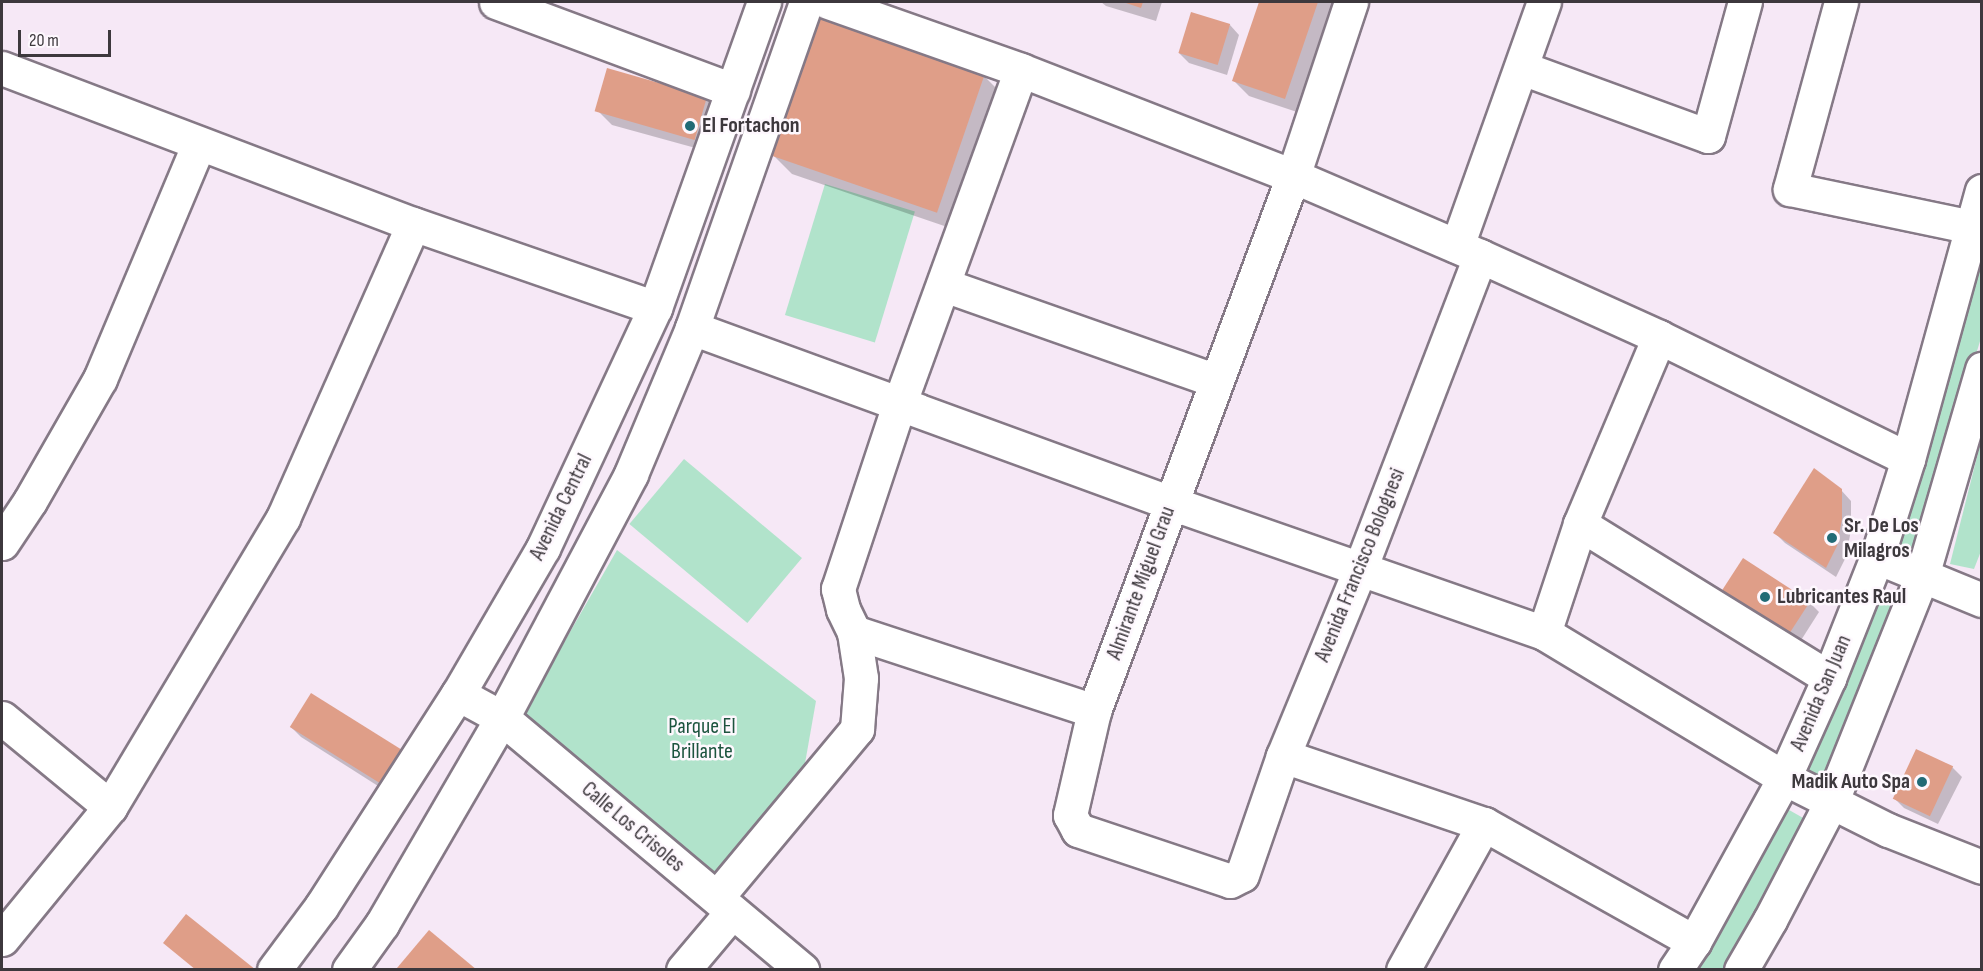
<!DOCTYPE html>
<style>
body{margin:0}
#map{position:relative;width:1983px;height:971px;overflow:hidden;background:#f6e8f6;font-family:"Sofia Sans Condensed",sans-serif}
div>[style]{position:absolute}
.green>*{inset:0;background:#b1e3cb;transform-origin:0 0}
.shadow>*{inset:0;background:#0003}
.building>*{inset:0;background:#df9e88;transform-origin:0 0}
.roads{filter:drop-shadow(2px 0 #857986) drop-shadow(-2px 0 #857986) drop-shadow(0 2px #857986) drop-shadow(0 -2px #857986)}
.street>*{height:33px;margin:-16.5px;padding:0 16.5px;transform-origin:16.5px;border-radius:16.5px;background:#fff}
.secondary>*{height:33px;margin:-16.5px;padding:0 16.5px;transform-origin:16.5px;border-radius:16.5px;background:#fff}
.dots>*{width:16px;height:16px;translate:-50% -50%;box-sizing:border-box;border:3px solid #fef8fe;border-radius:50%}
span{translate:-50% -50%;white-space:nowrap;text-align:center;line-height:1.15;-webkit-text-stroke:5px #fef8fe;paint-order:stroke}
.poi-label{font-size:22px;color:#3d383d;font-weight:700}
.left{translate:0 -50%;text-align:left}
.right{translate:-100% -50%;text-align:right}
.street-label{font-size:22px;color:#3d383d}
.park-label{font-size:22px;color:#1d543f}
.frame{position:absolute;inset:0;border:3px solid #3d383d;pointer-events:none}
.scale{position:absolute;left:18px;top:30px;width:93px;height:27px;box-sizing:border-box;border:3px solid #3d383d;border-top:0;padding-left:8px;font-size:18px;line-height:21px;white-space:nowrap;color:#3d383d;-webkit-text-stroke:4px #fef8fe;paint-order:stroke}
</style>
<div id="map">
<div class="green">
<i style="left:825px;top:184px;width:94px;height:137px;rotate:17deg"></i>
<i style="clip-path:polygon(1981px 195px,1981px 338px,1915px 552px,1909px 552px,1888px 544px)"></i>
<i style="clip-path:polygon(1981px 441px,1981px 551px,1974px 569px,1950px 564px)"></i>
<i style="left:684px;top:459px;width:154px;height:85px;rotate:40deg"></i>
<i style="clip-path:polygon(617px 550px,816px 701px,804px 769px,715px 881px,523px 714px)"></i>
<i style="clip-path:polygon(1877px 587px,1897px 594px,1898px 599px,1822px 789px,1798px 783px)"></i>
<i style="clip-path:polygon(1782px 806px,1805px 819px,1729px 969px,1690px 970px)"></i>
</div>
<div class="shadow">
<i style="clip-path:polygon(1101px 2px,1162px 2px,1156px 21px,1106px 6px)"></i>
<i style="clip-path:polygon(1261px 2px,1332px 2px,1336px 5px,1300px 113px,1249px 96px,1234px 81px)"></i>
<i style="clip-path:polygon(1230px 25px,1239px 35px,1227px 75px,1189px 63px,1179px 53px)"></i>
<i style="clip-path:polygon(984px 76px,1003px 95px,956px 230px,792px 174px,773px 155px)"></i>
<i style="clip-path:polygon(706px 98px,721px 112px,710px 152px,612px 125px,597px 110px)"></i>
<i style="clip-path:polygon(1841px 490px,1851px 501px,1851px 530px,1846px 557px,1836px 577px,1785px 543px,1775px 533px)"></i>
<i style="clip-path:polygon(1743px 560px,1809px 602px,1819px 612px,1798px 645px,1722px 593px)"></i>
<i style="clip-path:polygon(291px 727px,400px 751px,409px 761px,389px 793px,301px 737px)"></i>
<i style="clip-path:polygon(1952px 767px,1962px 777px,1938px 824px,1904px 808px,1894px 798px)"></i>
<i style="clip-path:polygon(430px 932px,474px 970px,400px 970px)"></i>
</div>
<div class="building">
<i style="clip-path:polygon(1123px 2px,1143px 2px,1141px 8px)"></i>
<i style="clip-path:polygon(1259px 2px,1318px 2px,1285px 99px,1232px 81px)"></i>
<i style="left:1191px;top:12px;width:41px;height:43px;rotate:17deg"></i>
<i style="left:820px;top:18px;width:174px;height:146px;rotate:19deg"></i>
<i style="left:607px;top:68px;width:104px;height:45px;rotate:16deg"></i>
<i style="clip-path:polygon(1814px 468px,1842px 489px,1842px 519px,1837px 546px,1826px 568px,1773px 533px)"></i>
<i style="left:1743px;top:558px;width:80px;height:42px;rotate:33deg"></i>
<i style="left:311px;top:693px;width:107px;height:40px;rotate:32deg"></i>
<i style="left:1916px;top:749px;width:41px;height:55px;rotate:25deg"></i>
<i style="clip-path:polygon(186px 914px,256px 970px,196px 970px,163px 943px)"></i>
<i style="clip-path:polygon(429px 930px,477px 970px,397px 968px)"></i>
</div>
<div class="roads">
<div class="street">
<i style="left:496px;top:2px;width:253px;rotate:20.4deg"></i>
<i style="left:828px;top:2px;width:205px;rotate:19.4deg"></i>
<i style="left:1021px;top:70px;width:292px;rotate:21.3deg"></i>
<i style="left:1293px;top:176px;width:203px;rotate:23.2deg"></i>
<i style="left:1480px;top:256px;width:196px;rotate:24.3deg"></i>
<i style="left:1659px;top:337px;width:277px;rotate:26.1deg"></i>
<i style="left:1351px;top:2px;width:183px;rotate:108.4deg"></i>
<i style="left:1293px;top:176px;width:571px;rotate:110.4deg"></i>
<i style="left:1094px;top:711px;width:107px;rotate:103deg"></i>
<i style="left:1070px;top:815px;width:17px;rotate:62deg"></i>
<i style="left:1078px;top:830px;width:160px;rotate:18.5deg"></i>
<i style="left:1230px;top:881px;width:13px;rotate:-27deg"></i>
<i style="left:1242px;top:875px;width:126px;rotate:-71deg"></i>
<i style="left:1283px;top:756px;width:202px;rotate:-67.6deg"></i>
<i style="left:1360px;top:569px;width:335px;rotate:-69deg"></i>
<i style="left:1841px;top:2px;width:194px;rotate:105.3deg"></i>
<i style="left:1790px;top:189px;width:186px;rotate:11.8deg"></i>
<i style="left:2px;top:68px;width:440px;rotate:20.8deg"></i>
<i style="left:413px;top:224px;width:256px;rotate:19.1deg"></i>
<i style="left:1522px;top:68px;width:198px;rotate:20.1deg"></i>
<i style="left:1708px;top:136px;width:139px;rotate:-74.6deg"></i>
<i style="left:1457px;top:246px;width:259px;rotate:-70.4deg"></i>
<i style="left:944px;top:285px;width:289px;rotate:19.4deg"></i>
<i style="left:692px;top:328px;width:510px;rotate:20.07deg"></i>
<i style="left:1171px;top:503px;width:395px;rotate:19.2deg"></i>
<i style="left:1544px;top:633px;width:280px;rotate:31.1deg"></i>
<i style="left:1784px;top:778px;width:116px;rotate:26.6deg"></i>
<i style="left:1888px;top:830px;width:101px;rotate:21.5deg"></i>
<i style="left:1580px;top:524px;width:293px;rotate:31.7deg"></i>
<i style="left:2px;top:543px;width:50px;rotate:-56.3deg"></i>
<i style="left:30px;top:501px;width:141px;rotate:-60.2deg"></i>
<i style="left:100px;top:379px;width:255px;rotate:-67.2deg"></i>
<i style="left:1877px;top:557px;width:113px;rotate:22.3deg"></i>
<i style="left:854px;top:632px;width:253px;rotate:18.2deg"></i>
<i style="left:1544px;top:633px;width:115px;rotate:-71.7deg"></i>
<i style="left:1580px;top:524px;width:203px;rotate:-67.1deg"></i>
<i style="left:458px;top:694px;width:50px;rotate:28.6deg"></i>
<i style="left:502px;top:718px;width:392px;rotate:40deg"></i>
<i style="left:2px;top:718px;width:140px;rotate:39.5deg"></i>
<i style="left:1283px;top:756px;width:212px;rotate:18.7deg"></i>
<i style="left:1484px;top:824px;width:241px;rotate:29.3deg"></i>
<i style="left:717px;top:897px;width:219px;rotate:-50.2deg"></i>
<i style="left:857px;top:729px;width:51px;rotate:-85.5deg"></i>
<i style="left:861px;top:678px;width:47px;rotate:-98.7deg"></i>
<i style="left:854px;top:632px;width:25px;rotate:-116deg"></i>
<i style="left:843px;top:609px;width:21px;rotate:-104deg"></i>
<i style="left:838px;top:589px;width:197px;rotate:-71.7deg"></i>
<i style="left:900px;top:402px;width:353px;rotate:-70deg"></i>
<i style="left:2px;top:939px;width:171px;rotate:-50.7deg"></i>
<i style="left:110px;top:807px;width:337px;rotate:-59.1deg"></i>
<i style="left:283px;top:518px;width:321px;rotate:-66.1deg"></i>
<i style="left:683px;top:970px;width:76px;rotate:-49.8deg"></i>
<i style="left:1403px;top:970px;width:167px;rotate:-61deg"></i>
</div>
<div class="secondary">
<i style="left:274px;top:970px;width:79px;rotate:-53.3deg"></i>
<i style="left:321px;top:907px;width:253px;rotate:-57.3deg"></i>
<i style="left:458px;top:694px;width:169px;rotate:-59.8deg"></i>
<i style="left:543px;top:548px;width:265px;rotate:-65deg"></i>
<i style="left:655px;top:308px;width:325px;rotate:-70.4deg"></i>
<i style="left:349px;top:970px;width:57px;rotate:-54.3deg"></i>
<i style="left:382px;top:924px;width:238px;rotate:-59.8deg"></i>
<i style="left:502px;top:718px;width:276px;rotate:-62.1deg"></i>
<i style="left:631px;top:474px;width:158px;rotate:-67.3deg"></i>
<i style="left:692px;top:328px;width:345px;rotate:-70.7deg"></i>
<i style="left:1675px;top:970px;width:34px;rotate:-56deg"></i>
<i style="left:1694px;top:942px;width:187px;rotate:-61.2deg"></i>
<i style="left:1784px;top:778px;width:110px;rotate:-65.8deg"></i>
<i style="left:1829px;top:678px;width:130px;rotate:-68.4deg"></i>
<i style="left:1877px;top:557px;width:103px;rotate:-72.4deg"></i>
<i style="left:1908px;top:459px;width:278px;rotate:-74.6deg"></i>
<i style="left:1741px;top:970px;width:58px;rotate:-59.9deg"></i>
<i style="left:1770px;top:920px;width:132px;rotate:-62.5deg"></i>
<i style="left:1831px;top:803px;width:245px;rotate:-68.2deg"></i>
<i style="left:1922px;top:576px;width:216px;rotate:-73.8deg"></i>
</div>
</div>
<div class="dots">
<i style="left:690px;top:126px;background:#226b76"></i>
<i style="left:1832px;top:538px;background:#226b76"></i>
<i style="left:1765px;top:597px;background:#226b76"></i>
<i style="left:1922px;top:782px;background:#226b76"></i>
</div>
<div class="poi-label">
<span class="left" style="left:702px;top:126px">El Fortachon</span>
<span class="left" style="left:1844px;top:538px">Sr. De Los<br>Milagros</span>
<span class="left" style="left:1777px;top:597px">Lubricantes Raul</span>
<span class="right" style="left:1910px;top:782px">Madik Auto Spa</span>
</div>
<div class="street-label">
<span style="left:561px;top:507px;rotate:-64deg">Avenida Central</span>
<span style="left:1360px;top:565px;rotate:-68deg">Avenida Francisco Bolognesi</span>
<span style="left:1141px;top:583px;rotate:-70deg">Almirante Miguel Grau</span>
<span style="left:1821px;top:693px;rotate:-67deg">Avenida San Juan</span>
<span style="left:633px;top:827px;rotate:40deg">Calle Los Crisoles</span>
</div>
<div class="park-label">
<span style="left:702px;top:739px">Parque El<br>Brillante</span>
</div>
<div class="frame"></div>
<div class="scale">20 m</div>
</div>
